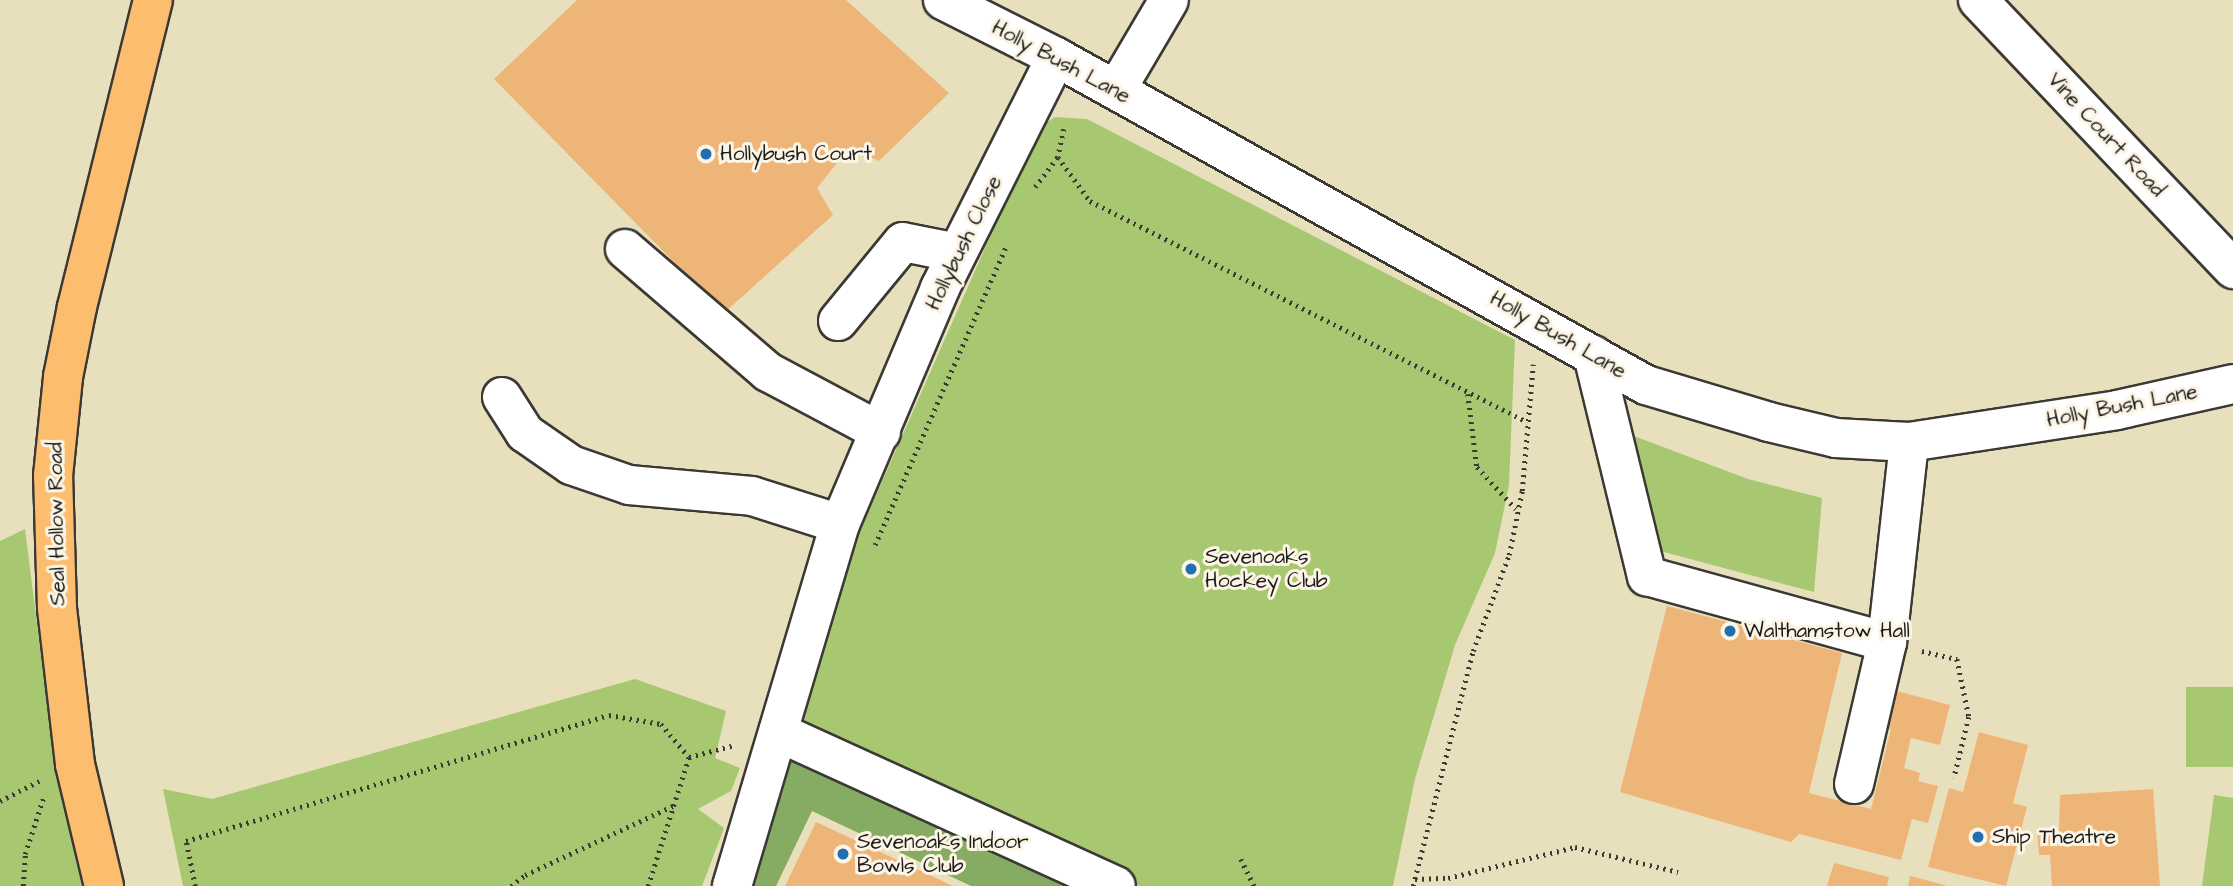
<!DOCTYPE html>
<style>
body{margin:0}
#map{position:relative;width:2233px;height:886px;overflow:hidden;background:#e8e0bc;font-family:"Architects Daughter",sans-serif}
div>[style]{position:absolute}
.green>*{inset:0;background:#a7c870;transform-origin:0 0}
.forest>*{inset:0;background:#85ac62}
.building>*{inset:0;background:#eeb579}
.path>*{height:4.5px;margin-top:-2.25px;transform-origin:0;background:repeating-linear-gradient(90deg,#3b3934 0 2px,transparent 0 7px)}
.roads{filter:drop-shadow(2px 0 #3b3934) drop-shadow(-2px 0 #3b3934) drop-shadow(0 2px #3b3934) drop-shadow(0 -2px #3b3934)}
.minor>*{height:38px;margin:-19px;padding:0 19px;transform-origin:19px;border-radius:19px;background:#fff}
.major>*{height:38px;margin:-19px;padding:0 19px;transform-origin:19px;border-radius:19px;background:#fdbd6f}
.dots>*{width:19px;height:19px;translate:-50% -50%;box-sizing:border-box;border:4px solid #fcf5e5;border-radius:50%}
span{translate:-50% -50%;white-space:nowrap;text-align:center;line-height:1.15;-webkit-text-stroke:6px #fcf5e5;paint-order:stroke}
.street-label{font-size:21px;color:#1c1c1c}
.poi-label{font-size:21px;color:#1c1c1c}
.left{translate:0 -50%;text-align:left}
</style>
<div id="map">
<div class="green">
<i style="clip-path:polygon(1055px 117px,1087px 119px,1515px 340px,1509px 485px,1495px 553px,1455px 645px,1415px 779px,1393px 886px,1139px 886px,790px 726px,850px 554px,1038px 128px)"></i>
<i style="clip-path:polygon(1626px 433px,1748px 479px,1822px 498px,1814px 592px,1649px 548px)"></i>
<i style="clip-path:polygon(25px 529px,56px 773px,82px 886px,0 886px,0 541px)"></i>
<i style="clip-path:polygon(635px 679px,726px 711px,715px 758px,740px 768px,731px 791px,698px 809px,724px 828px,702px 886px,183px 886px,163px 789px,212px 799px)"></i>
<i style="left:2233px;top:687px;width:80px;height:47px;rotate:90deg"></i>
<i style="clip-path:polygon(2214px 795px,2233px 798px,2233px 886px,2202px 886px)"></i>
</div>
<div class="forest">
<i style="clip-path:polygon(784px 757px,1069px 886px,971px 886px,812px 811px,776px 886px,742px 886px)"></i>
</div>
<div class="building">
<i style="clip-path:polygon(577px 0,846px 0,949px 93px,879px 161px,850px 147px,817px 188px,833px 215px,724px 313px,494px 79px)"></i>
<i style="clip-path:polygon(1667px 606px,1842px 653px,1809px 793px,1871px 809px,1891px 729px,1875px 726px,1885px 688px,1950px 705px,1940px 745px,1911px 738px,1904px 768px,1920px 773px,1918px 781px,1938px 786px,1928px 823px,1912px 819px,1901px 860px,1799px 834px,1791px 842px,1620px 792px)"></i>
<i style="clip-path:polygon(1979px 732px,2028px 745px,2013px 803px,2027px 807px,2006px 886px,1928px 867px,1949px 788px,1963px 792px)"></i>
<i style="clip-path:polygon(2153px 789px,2160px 886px,2052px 886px,2050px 855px,2039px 855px,2037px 831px,2059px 833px,2060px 795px)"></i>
<i style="clip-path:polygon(816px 822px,953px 886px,785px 886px)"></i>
<i style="clip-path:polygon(1834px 863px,1889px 877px,1887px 886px,1827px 886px)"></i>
<i style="clip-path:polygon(1910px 876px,1945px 885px,1945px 886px,1908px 886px)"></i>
</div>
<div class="path">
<i style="left:1064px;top:129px;width:29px;rotate:102deg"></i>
<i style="left:1058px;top:157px;width:54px;rotate:54deg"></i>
<i style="left:1090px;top:201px;width:490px;rotate:26.8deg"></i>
<i style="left:1035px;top:187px;width:38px;rotate:-53deg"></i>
<i style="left:1468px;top:394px;width:74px;rotate:83deg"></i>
<i style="left:1477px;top:467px;width:57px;rotate:47.1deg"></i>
<i style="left:875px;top:545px;width:328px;rotate:-66.3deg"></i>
<i style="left:1922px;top:651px;width:36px;rotate:13deg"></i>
<i style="left:1957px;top:659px;width:59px;rotate:78.3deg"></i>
<i style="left:1969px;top:717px;width:63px;rotate:103.8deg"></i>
<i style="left:0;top:801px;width:48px;rotate:-27.1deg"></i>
<i style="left:1241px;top:859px;width:30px;rotate:64deg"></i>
<i style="left:1415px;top:879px;width:33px;rotate:-2deg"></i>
<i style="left:1448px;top:878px;width:131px;rotate:-13.7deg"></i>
<i style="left:1575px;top:847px;width:106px;rotate:13.6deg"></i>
<i style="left:23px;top:886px;width:32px;rotate:-86deg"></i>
<i style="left:25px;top:854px;width:61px;rotate:-71.9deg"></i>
<i style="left:195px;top:886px;width:46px;rotate:-101.3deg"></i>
<i style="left:186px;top:841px;width:441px;rotate:-16.6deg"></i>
<i style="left:609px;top:715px;width:53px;rotate:9.8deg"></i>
<i style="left:661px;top:724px;width:43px;rotate:49.7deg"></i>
<i style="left:511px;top:886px;width:18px;rotate:-38deg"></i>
<i style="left:525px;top:875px;width:163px;rotate:-25deg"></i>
<i style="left:648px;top:886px;width:135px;rotate:-72.4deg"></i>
<i style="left:689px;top:757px;width:48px;rotate:-14.6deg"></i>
<i style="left:1413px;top:886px;width:243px;rotate:-75.7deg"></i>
<i style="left:1473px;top:651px;width:103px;rotate:-69.4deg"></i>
<i style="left:1509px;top:555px;width:65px;rotate:-78.5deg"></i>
<i style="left:1522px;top:491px;width:127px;rotate:-85deg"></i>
</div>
<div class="roads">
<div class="minor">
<i style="left:943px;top:0;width:127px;rotate:26.8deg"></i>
<i style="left:1056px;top:57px;width:675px;rotate:29.07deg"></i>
<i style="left:1646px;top:385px;width:128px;rotate:16.7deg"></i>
<i style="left:1769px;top:422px;width:69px;rotate:13.4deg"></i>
<i style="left:1836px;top:438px;width:73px;rotate:3.1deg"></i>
<i style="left:1909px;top:442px;width:210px;rotate:-8.7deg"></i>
<i style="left:2117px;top:410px;width:119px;rotate:-12.6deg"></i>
<i style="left:1978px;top:0;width:371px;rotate:46.5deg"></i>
<i style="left:1116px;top:90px;width:104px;rotate:-59.5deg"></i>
<i style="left:625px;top:249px;width:189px;rotate:40.7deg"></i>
<i style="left:768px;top:372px;width:128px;rotate:28deg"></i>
<i style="left:838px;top:321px;width:102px;rotate:-50.6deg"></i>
<i style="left:903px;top:242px;width:55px;rotate:11.5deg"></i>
<i style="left:1593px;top:355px;width:228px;rotate:76.3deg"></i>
<i style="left:1647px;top:576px;width:249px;rotate:15.4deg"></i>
<i style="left:1887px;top:642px;width:201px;rotate:-83.7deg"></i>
<i style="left:502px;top:397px;width:43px;rotate:57.4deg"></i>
<i style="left:525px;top:433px;width:56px;rotate:34.8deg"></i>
<i style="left:571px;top:465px;width:61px;rotate:19deg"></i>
<i style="left:629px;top:485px;width:123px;rotate:5.1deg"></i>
<i style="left:752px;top:496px;width:92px;rotate:17.7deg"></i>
<i style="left:780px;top:733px;width:369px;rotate:24.5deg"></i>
<i style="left:1854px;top:784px;width:146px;rotate:-76.9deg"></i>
<i style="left:732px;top:886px;width:378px;rotate:-73.4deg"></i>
<i style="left:840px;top:524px;width:256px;rotate:-67deg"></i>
<i style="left:940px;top:288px;width:258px;rotate:-63.3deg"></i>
</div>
<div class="major">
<i style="left:104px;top:886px;width:125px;rotate:-103.4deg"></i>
<i style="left:75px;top:764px;width:157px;rotate:-96.6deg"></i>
<i style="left:57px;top:608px;width:132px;rotate:-91.7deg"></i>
<i style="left:53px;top:476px;width:100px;rotate:-84.2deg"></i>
<i style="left:63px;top:377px;width:71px;rotate:-78.7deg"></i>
<i style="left:77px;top:307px;width:316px;rotate:-76.1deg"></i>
</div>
</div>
<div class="dots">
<i style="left:706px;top:154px;background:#1f6fb2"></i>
<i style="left:1191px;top:569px;background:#1f6fb2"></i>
<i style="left:1730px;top:631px;background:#1f6fb2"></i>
<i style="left:1978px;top:837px;background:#1f6fb2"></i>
<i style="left:843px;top:854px;background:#1f6fb2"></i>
</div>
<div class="street-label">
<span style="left:1061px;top:62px;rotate:28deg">Holly Bush Lane</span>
<span style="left:2106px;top:135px;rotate:47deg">Vine Court Road</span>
<span style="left:964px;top:243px;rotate:-64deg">Hollybush Close</span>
<span style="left:1558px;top:335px;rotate:30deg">Holly Bush Lane</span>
<span style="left:2122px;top:406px;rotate:-11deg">Holly Bush Lane</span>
<span style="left:57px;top:524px;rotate:-91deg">Seal Hollow Road</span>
</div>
<div class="poi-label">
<span class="left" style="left:720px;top:154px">Hollybush Court</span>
<span class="left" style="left:1205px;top:569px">Sevenoaks<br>Hockey Club</span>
<span class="left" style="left:1744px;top:631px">Walthamstow Hall</span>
<span class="left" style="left:1992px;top:837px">Ship Theatre</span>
<span class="left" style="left:857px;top:854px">Sevenoaks Indoor<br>Bowls Club</span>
</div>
</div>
